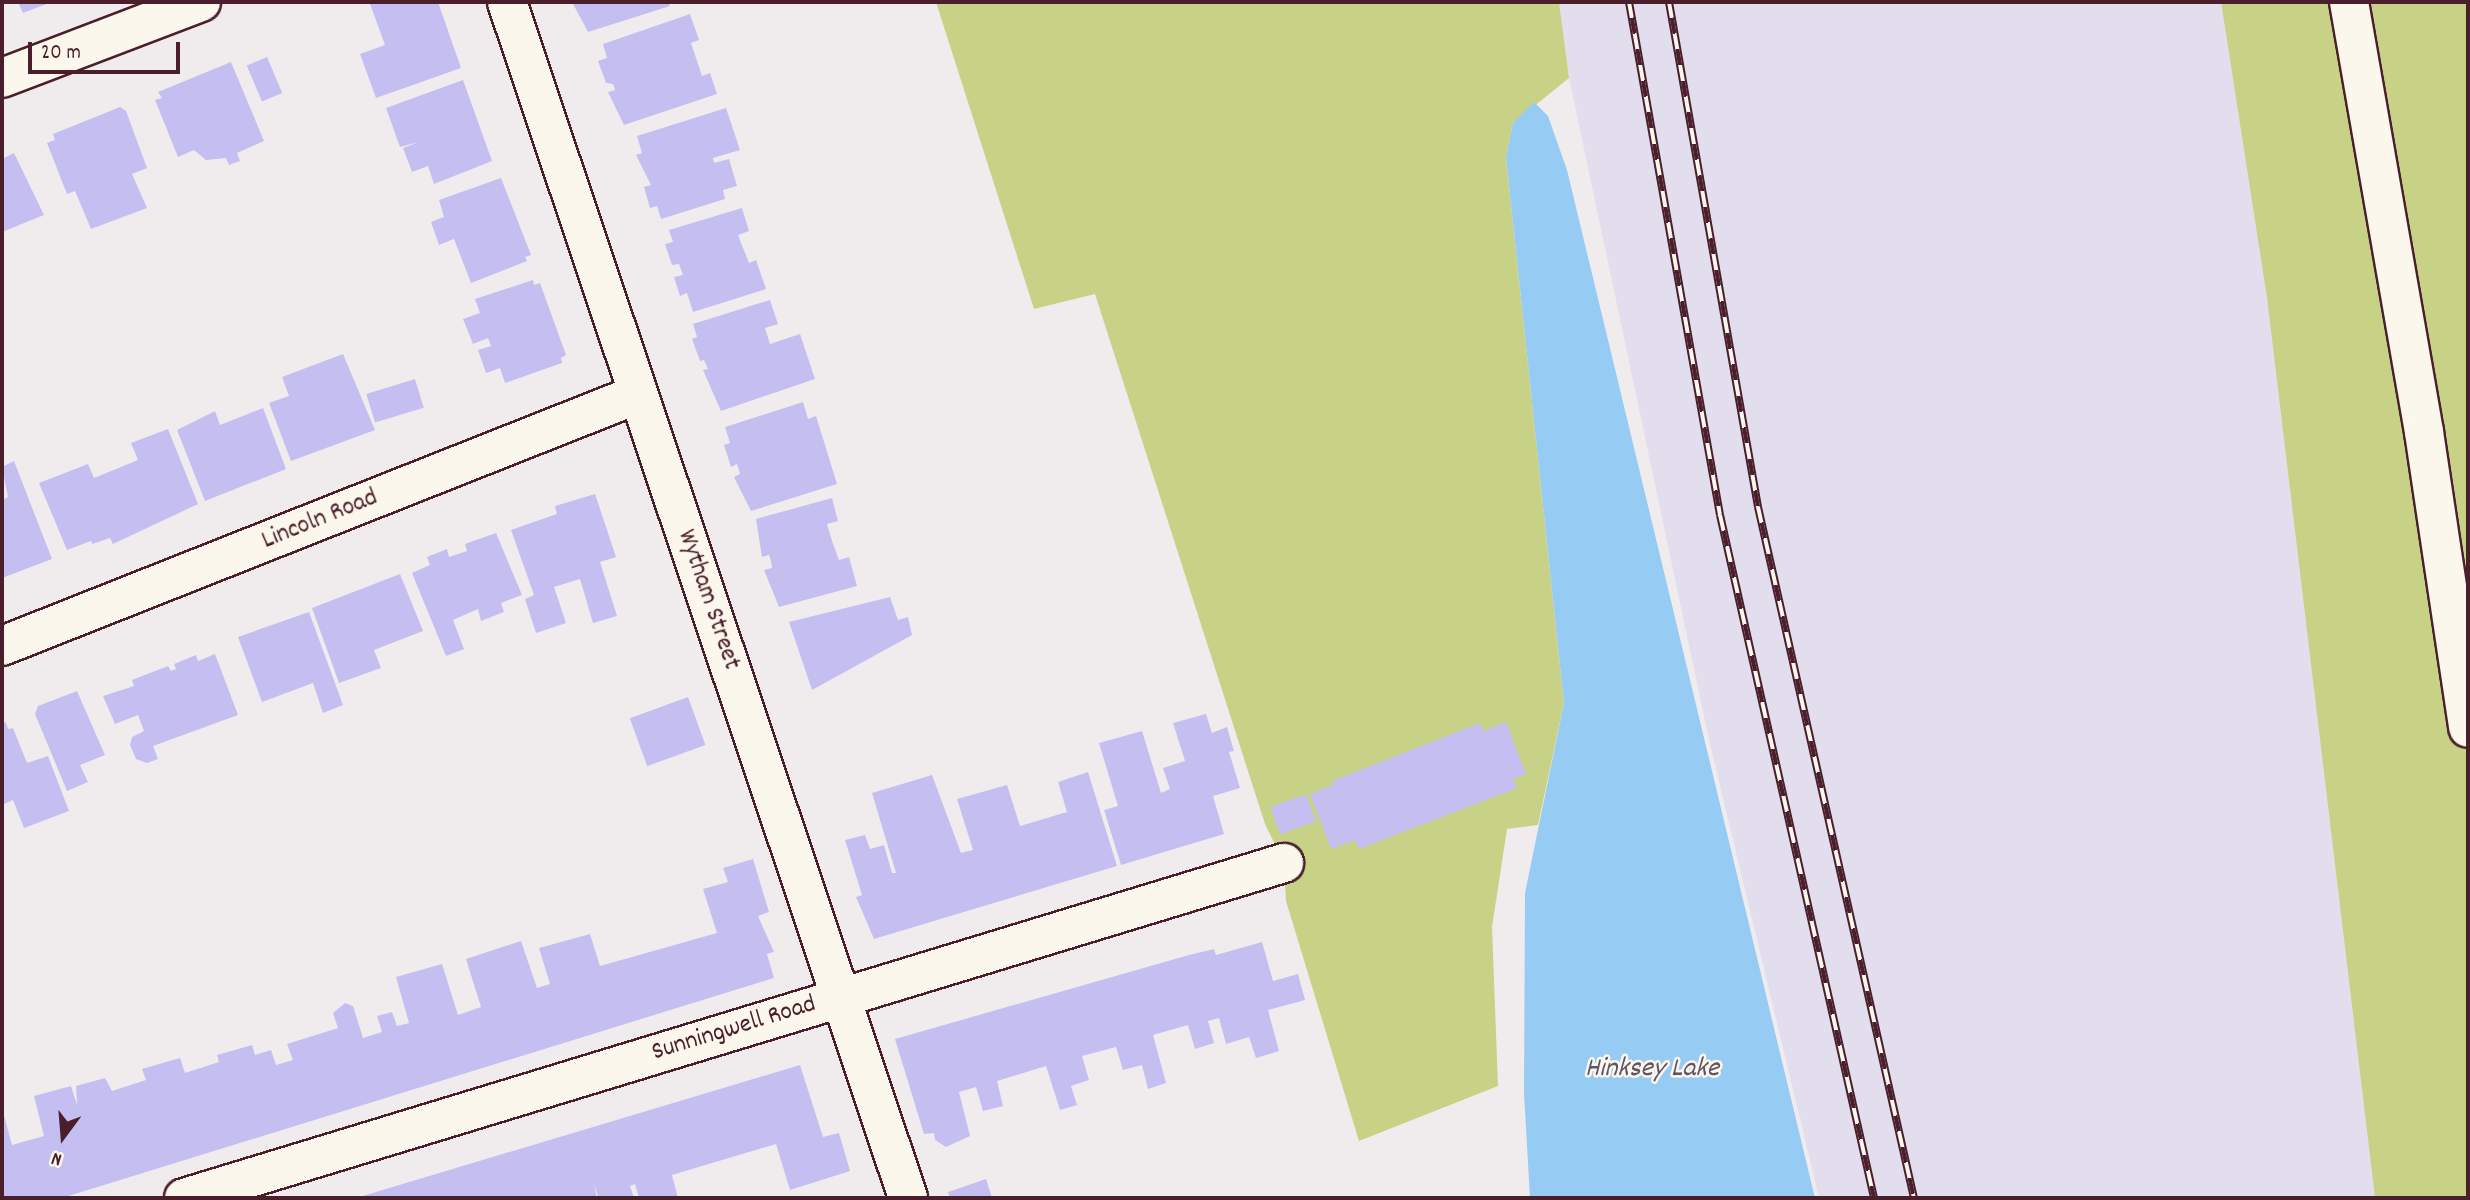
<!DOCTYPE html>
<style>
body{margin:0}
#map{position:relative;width:2470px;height:1200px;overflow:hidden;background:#f0eced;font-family:Dekko,sans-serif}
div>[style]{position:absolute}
.built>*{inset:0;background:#e3deee}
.green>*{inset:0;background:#c7d286}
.water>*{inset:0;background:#96cbf4}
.building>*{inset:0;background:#c5bff1;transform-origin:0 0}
.roads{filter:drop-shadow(2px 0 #4a1f2b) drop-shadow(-2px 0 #4a1f2b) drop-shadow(0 2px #4a1f2b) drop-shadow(0 -2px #4a1f2b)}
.minor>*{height:38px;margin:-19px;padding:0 19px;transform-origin:19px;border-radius:19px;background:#fbf7ec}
.rail>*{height:8px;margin-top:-4px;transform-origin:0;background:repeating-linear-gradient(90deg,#fbf7ec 0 16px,#4a1f2b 0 32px);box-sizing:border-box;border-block:2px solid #4a1f2b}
span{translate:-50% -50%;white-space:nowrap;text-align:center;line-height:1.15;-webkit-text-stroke:5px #fbf7ec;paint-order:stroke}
.street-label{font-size:26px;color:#4a1f2b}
.water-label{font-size:28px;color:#615367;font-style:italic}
.frame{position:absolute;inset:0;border:4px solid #4a1f2b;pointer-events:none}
.north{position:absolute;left:28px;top:1102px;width:70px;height:70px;-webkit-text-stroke:5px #fbf7ec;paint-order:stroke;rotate:196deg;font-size:19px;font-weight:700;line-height:28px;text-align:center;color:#4a1f2b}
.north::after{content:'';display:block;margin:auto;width:24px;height:32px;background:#4a1f2b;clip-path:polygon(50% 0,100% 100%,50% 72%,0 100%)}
.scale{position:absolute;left:28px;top:42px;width:152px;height:32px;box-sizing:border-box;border:4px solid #4a1f2b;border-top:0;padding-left:9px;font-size:21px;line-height:24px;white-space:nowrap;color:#4a1f2b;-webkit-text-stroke:5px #fbf7ec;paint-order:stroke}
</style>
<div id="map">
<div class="built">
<i style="clip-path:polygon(1559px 2px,2221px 2px,2267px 298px,2375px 1198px,1819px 1198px,1709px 740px,1569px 78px)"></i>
</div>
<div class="green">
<i style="clip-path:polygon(936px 2px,1559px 2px,1569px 78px,1513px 123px,1506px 157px,1564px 703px,1538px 825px,1507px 829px,1492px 927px,1498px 1086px,1359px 1141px,1286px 901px,1284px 863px,1265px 824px,1095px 294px,1034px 309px)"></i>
<i style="clip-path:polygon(2221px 2px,2468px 2px,2468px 1198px,2375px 1198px,2267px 298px)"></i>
</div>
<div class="water">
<i style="clip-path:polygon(1534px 102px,1548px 116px,1567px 170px,1815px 1198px,1530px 1198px,1524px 1093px,1525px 893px,1564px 703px,1506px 157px,1513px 123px)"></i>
</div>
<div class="building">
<i style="clip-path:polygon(18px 2px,52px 2px,23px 13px)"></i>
<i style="clip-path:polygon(378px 2px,438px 2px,461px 68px,376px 98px,360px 54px,385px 45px,370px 4px)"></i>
<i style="clip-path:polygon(572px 2px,668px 2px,670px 6px,588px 32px)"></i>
<i style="clip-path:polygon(690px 14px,699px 40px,691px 43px,702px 76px,710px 73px,717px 94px,624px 125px,608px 92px,615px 90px,613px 84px,606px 83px,598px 61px,607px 58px,603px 44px)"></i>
<i style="left:267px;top:57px;width:39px;height:22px;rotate:67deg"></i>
<i style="clip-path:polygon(231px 62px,264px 141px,237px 153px,240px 161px,229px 165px,226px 158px,206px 160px,194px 150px,178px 157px,155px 100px,162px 98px,158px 92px)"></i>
<i style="clip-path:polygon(463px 80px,492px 161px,434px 184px,428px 166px,412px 172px,403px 148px,419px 142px,400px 147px,386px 108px)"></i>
<i style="clip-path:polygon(120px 107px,126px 111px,147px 168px,132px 174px,147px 208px,91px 229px,75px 191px,67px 194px,47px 143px,55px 140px,53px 134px)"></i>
<i style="clip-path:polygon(726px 108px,740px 150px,713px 158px,714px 163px,729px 159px,737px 186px,723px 190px,725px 199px,661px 219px,657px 206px,650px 208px,644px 187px,651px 185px,636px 155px,642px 153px,637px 136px)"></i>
<i style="clip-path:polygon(14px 153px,44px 215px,2px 232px,2px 159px)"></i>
<i style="clip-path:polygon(501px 178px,531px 255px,525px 257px,527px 261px,471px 283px,454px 239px,439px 245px,431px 222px,444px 217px,439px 200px)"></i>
<i style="clip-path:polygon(742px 208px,749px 231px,738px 235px,749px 263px,756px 260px,766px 289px,693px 312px,687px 293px,680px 296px,674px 277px,683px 275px,679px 264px,672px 265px,665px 244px,673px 242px,669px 230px)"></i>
<i style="clip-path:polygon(533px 280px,534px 285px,540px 283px,566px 355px,561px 358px,562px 363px,505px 383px,500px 368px,486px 373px,478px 350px,491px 346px,488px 338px,473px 344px,463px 319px,480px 313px,475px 299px)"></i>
<i style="clip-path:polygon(770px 300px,778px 324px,765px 328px,770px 344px,800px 334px,815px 379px,721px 411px,703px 370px,708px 369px,704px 360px,700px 361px,692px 339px,697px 337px,693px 324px)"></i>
<i style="clip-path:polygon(343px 354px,375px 430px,291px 461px,269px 403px,289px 396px,282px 377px)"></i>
<i style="left:415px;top:379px;width:30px;height:51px;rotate:73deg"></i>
<i style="clip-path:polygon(803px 402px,808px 419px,816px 416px,837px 484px,751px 511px,734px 477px,740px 474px,737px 464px,731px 467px,724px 445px,730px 443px,725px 427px)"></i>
<i style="clip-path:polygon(263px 408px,286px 469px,205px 501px,177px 430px,215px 411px,220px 425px)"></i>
<i style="clip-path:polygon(168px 429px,198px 504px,113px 544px,110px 538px,92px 544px,91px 541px,67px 550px,39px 483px,88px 464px,94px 478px,138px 460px,131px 443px)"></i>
<i style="clip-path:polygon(14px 461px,52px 559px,2px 578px,2px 500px,8px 497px,2px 467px)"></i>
<i style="clip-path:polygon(595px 494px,616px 557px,600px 562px,617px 616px,593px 623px,580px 579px,554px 587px,566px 623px,536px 633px,525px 599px,534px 595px,511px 530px,557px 514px,555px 506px)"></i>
<i style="clip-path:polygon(832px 498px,838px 521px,827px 524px,833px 544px,839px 560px,849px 557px,857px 586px,779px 607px,764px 570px,772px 568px,771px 561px,769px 555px,762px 557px,756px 519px)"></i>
<i style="clip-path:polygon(496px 533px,522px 595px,501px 603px,504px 612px,481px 621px,478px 609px,453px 620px,464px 649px,446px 656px,412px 573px,430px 565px,427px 557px,447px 549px,449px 557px,467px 551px,465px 544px)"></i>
<i style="clip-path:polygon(400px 574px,423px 631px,374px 650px,381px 668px,339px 683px,312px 608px)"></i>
<i style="clip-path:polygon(890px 597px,898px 620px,908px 617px,912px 635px,812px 690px,789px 622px)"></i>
<i style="clip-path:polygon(309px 612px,343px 705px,323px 713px,313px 683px,262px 702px,238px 637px)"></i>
<i style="clip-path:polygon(215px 654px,238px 715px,153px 746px,158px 759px,147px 763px,136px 759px,130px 745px,132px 737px,144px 731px,138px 715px,115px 724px,103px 696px,134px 686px,132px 680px,168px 666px,171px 671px,176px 669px,174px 664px,196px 655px,198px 661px)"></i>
<i style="clip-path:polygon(77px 691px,105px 755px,80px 765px,88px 782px,67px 791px,35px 714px,38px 706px)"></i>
<i style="left:688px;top:697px;width:51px;height:62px;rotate:70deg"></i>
<i style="clip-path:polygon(1206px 714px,1212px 733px,1227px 727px,1234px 751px,1229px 752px,1240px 788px,1213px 796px,1224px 834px,1121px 865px,1104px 810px,1118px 806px,1099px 743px,1142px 731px,1161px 793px,1170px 789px,1163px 768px,1185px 761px,1173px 723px)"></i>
<i style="clip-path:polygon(6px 722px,8px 729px,13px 728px,27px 763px,48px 756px,69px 811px,24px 828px,13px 800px,2px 805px,2px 724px)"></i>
<i style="clip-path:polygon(1506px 722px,1526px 774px,1513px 779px,1517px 788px,1359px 849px,1355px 840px,1331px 849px,1310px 794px,1333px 785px,1332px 781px,1480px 723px,1483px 731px)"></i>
<i style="clip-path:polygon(1088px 772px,1117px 866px,874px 939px,856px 897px,862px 895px,845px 840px,865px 835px,870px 849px,884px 845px,892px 873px,896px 873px,872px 793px,932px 775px,961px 853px,973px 850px,957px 799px,1007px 785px,1020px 826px,1067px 812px,1058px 782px)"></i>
<i style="left:1306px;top:794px;width:29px;height:38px;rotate:70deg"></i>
<i style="clip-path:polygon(753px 859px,769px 912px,758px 916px,774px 952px,767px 954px,774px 978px,62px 1198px,2px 1198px,2px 1108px,12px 1145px,44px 1136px,34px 1096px,71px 1086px,77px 1105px,76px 1086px,105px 1078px,112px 1091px,146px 1080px,142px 1069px,180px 1058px,185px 1073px,219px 1062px,217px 1055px,252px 1045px,255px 1055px,271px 1050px,276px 1065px,293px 1060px,287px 1044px,338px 1028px,333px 1013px,345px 1003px,353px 1006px,363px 1038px,382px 1032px,377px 1016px,392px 1012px,397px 1026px,409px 1023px,396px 977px,442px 964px,458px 1015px,481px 1007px,466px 959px,521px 941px,537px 988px,550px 984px,539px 948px,590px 934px,600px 966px,717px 933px,703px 889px,728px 882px,723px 868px)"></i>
<i style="clip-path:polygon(1262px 942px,1273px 981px,1298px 974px,1305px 1000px,1268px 1010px,1279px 1051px,1256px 1058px,1249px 1037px,1226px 1044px,1219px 1018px,1208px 1021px,1214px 1043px,1195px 1049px,1188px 1025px,1153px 1035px,1166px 1083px,1148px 1089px,1142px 1065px,1123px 1070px,1116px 1047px,1082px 1056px,1089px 1080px,1071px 1086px,1077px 1105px,1060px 1110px,1046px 1066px,997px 1081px,1003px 1106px,983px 1111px,976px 1087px,959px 1092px,970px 1136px,946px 1147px,935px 1140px,934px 1133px,924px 1134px,895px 1039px,1189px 955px,1214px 949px,1216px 955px)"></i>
<i style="clip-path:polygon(800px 1065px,823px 1137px,839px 1133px,850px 1171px,790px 1190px,776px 1144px,672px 1175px,678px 1198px,639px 1198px,635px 1184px,630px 1186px,634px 1198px,604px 1198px,598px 1196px,594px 1184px,597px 1198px,356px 1198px)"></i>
<i style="clip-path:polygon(986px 1179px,992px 1198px,950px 1198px,948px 1192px)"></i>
</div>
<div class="roads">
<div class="minor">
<i style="left:507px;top:2px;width:1261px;rotate:71.46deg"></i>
<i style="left:2349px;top:2px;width:436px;rotate:80.1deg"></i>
<i style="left:2424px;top:432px;width:299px;rotate:81.5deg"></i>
<i style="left:2px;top:78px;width:213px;rotate:-20.9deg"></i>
<i style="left:2px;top:646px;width:684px;rotate:-21.61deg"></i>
<i style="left:184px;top:1198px;width:1150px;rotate:-16.94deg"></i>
</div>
</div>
<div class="rail">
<i style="left:1629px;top:2px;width:521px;rotate:79.94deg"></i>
<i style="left:1720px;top:515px;width:700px;rotate:77.29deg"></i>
<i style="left:1669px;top:2px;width:513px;rotate:80deg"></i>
<i style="left:1758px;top:507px;width:708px;rotate:77.28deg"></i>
</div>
<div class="street-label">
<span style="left:320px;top:520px;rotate:-22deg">Lincoln Road</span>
<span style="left:708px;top:600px;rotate:71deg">Wytham Street</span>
<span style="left:734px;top:1029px;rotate:-17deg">Sunningwell Road</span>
</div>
<div class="water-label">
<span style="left:1652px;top:1070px">Hinksey Lake</span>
</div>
<div class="frame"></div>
<div class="north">N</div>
<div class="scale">20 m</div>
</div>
